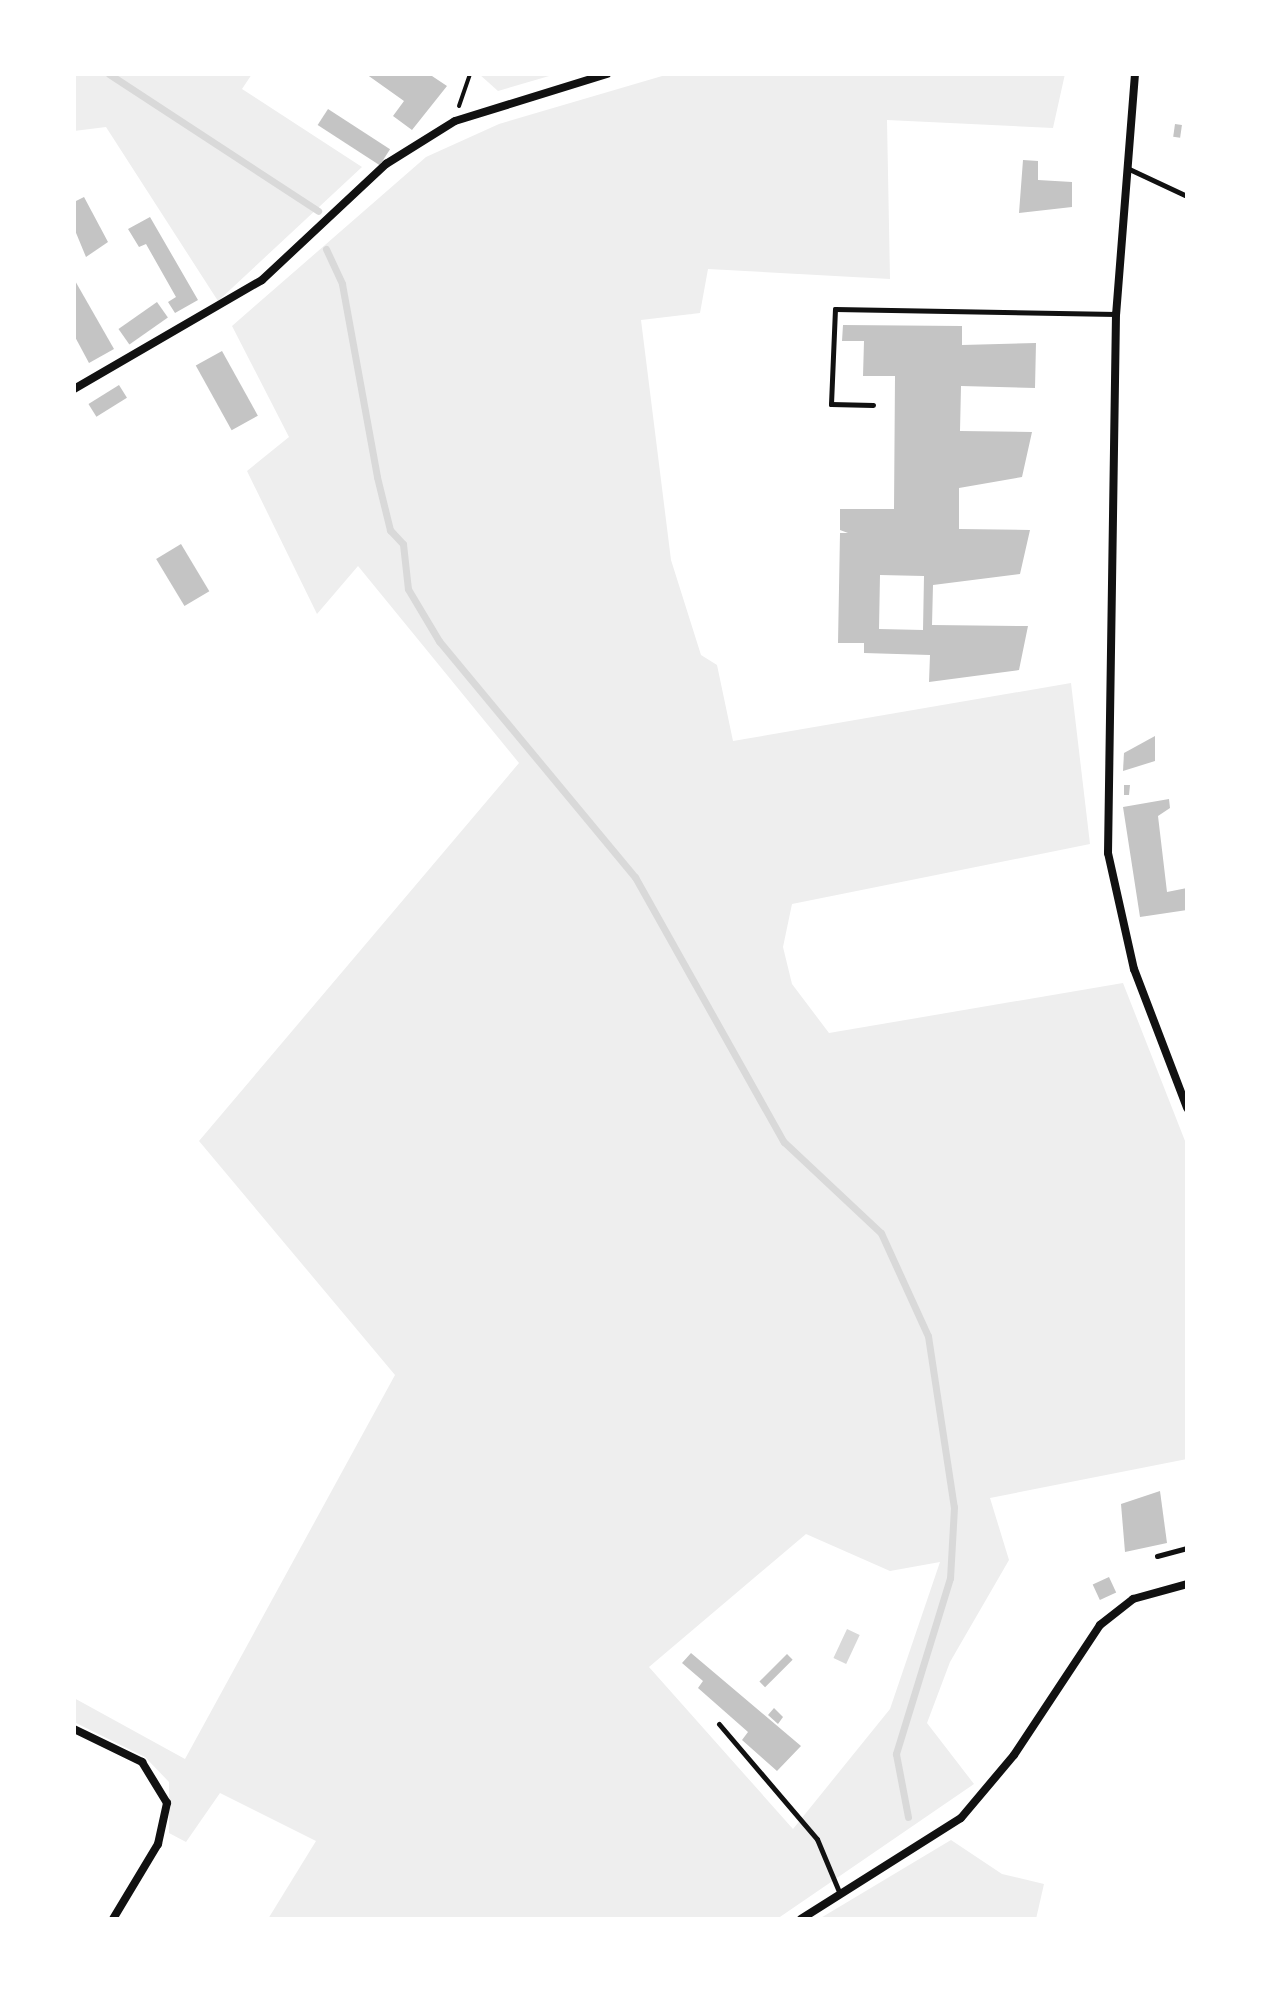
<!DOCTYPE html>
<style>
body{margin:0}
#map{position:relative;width:1261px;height:1993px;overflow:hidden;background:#fff;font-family:"Playfair Display",serif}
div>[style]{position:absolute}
.green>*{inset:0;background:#eee}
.water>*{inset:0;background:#d9d9d9;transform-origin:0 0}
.stream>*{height:7px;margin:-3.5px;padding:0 3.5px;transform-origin:3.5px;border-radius:3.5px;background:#d9d9d9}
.building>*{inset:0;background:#c4c4c4;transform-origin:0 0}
.path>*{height:4px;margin:-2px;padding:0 2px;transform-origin:2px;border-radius:2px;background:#111}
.service>*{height:5px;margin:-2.5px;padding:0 2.5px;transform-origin:2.5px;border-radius:2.5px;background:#111}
.minor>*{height:8px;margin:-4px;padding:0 4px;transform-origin:4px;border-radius:4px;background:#111}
span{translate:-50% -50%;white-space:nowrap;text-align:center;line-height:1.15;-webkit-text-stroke:8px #fff;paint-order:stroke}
.frame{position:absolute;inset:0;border:76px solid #fff;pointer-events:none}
</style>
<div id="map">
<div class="green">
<i style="clip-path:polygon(74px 74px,252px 74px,242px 89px,362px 167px,218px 301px,106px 127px,74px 131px)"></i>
<i style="clip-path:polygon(479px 74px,556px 74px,498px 91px)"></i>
<i style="clip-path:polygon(evenodd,669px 74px,1065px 74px,1053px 128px,887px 120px,890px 279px,708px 269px,700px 313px,641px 320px,671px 560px,701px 655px,717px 665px,733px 741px,1071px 683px,1090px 844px,792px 904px,783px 947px,792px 984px,829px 1033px,1123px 983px,1187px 1146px,1187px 1459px,990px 1498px,1009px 1560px,950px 1662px,927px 1723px,974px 1784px,777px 1919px,268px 1919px,316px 1841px,220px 1793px,186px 1842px,169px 1833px,169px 1782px,145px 1757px,74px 1722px,74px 1698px,185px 1759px,395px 1375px,199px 1141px,519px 763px,358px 566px,317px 614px,247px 471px,289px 437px,232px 326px,426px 157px,499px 124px,669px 74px,806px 1534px,890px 1571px,940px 1562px,890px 1709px,793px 1829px,649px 1667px,806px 1534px)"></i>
<i style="clip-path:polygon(951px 1840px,1002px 1874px,1044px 1884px,1036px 1919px,819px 1919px)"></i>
</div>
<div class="water">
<i style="left:847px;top:1629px;width:14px;height:32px;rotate:25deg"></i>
</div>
<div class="stream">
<i style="left:109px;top:74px;width:250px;rotate:33.2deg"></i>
<i style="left:326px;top:249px;width:38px;rotate:65deg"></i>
<i style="left:342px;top:284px;width:196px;rotate:79.7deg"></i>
<i style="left:377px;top:477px;width:55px;rotate:76.2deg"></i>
<i style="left:390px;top:530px;width:19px;rotate:47deg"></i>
<i style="left:403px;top:544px;width:45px;rotate:83.7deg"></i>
<i style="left:408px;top:589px;width:61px;rotate:59.2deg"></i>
<i style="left:439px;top:641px;width:307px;rotate:50.3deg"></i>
<i style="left:635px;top:877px;width:304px;rotate:60.7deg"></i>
<i style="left:784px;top:1142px;width:133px;rotate:43.2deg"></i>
<i style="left:881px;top:1233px;width:113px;rotate:65.5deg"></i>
<i style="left:928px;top:1336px;width:173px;rotate:81.4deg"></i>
<i style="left:954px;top:1507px;width:71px;rotate:93.2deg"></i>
<i style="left:950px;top:1578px;width:184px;rotate:107.1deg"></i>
<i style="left:896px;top:1754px;width:64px;rotate:79.2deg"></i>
</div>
<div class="building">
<i style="clip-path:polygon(366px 74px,429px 74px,447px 86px,412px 130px,393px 116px,404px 101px)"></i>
<i style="left:328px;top:109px;width:74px;height:19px;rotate:33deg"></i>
<i style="left:1175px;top:124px;width:7px;height:13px;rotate:8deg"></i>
<i style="clip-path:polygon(1023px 160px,1038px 161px,1038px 180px,1072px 182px,1072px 207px,1019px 213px)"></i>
<i style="clip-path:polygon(84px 197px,108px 242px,86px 257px,74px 228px,74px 202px)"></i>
<i style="clip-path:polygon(150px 217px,198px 300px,175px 313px,168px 302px,176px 297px,146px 244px,139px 247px,128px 229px)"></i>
<i style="clip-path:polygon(74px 279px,114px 349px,89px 363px,74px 335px)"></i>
<i style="left:157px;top:302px;width:19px;height:47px;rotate:55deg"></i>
<i style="clip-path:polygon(evenodd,843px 325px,962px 326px,962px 345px,1036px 343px,1035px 388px,961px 386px,960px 431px,1032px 432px,1022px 477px,959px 488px,959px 529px,1030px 530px,1020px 574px,933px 585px,932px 625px,1028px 626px,1019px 670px,929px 682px,930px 655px,864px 653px,864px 643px,838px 643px,840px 533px,848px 533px,840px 530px,840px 509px,894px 509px,895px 376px,863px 376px,864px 341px,842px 341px,843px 325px,880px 575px,924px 576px,923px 630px,879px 629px,880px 575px)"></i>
<i style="left:222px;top:351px;width:74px;height:30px;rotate:61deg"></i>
<i style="left:119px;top:385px;width:15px;height:36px;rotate:58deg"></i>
<i style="left:181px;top:544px;width:55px;height:29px;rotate:59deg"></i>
<i style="clip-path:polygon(1155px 736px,1155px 761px,1123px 771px,1124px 753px)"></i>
<i style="clip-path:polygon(1124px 785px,1130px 785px,1129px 795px,1124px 795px)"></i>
<i style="clip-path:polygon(1169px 799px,1170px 808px,1158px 816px,1167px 892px,1187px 888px,1187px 910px,1140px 917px,1123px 807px)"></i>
<i style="clip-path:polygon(1160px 1491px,1167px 1543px,1125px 1552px,1121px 1504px)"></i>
<i style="left:1109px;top:1577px;width:17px;height:18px;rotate:65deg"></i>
<i style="clip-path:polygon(691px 1653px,801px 1746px,777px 1771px,742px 1740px,748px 1732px,698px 1688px,703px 1681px,682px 1663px)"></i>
<i style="left:787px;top:1654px;width:8px;height:39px;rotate:45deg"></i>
<i style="clip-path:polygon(774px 1708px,783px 1717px,778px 1724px,768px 1715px)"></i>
</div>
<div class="path">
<i style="left:459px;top:106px;width:34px;rotate:-71deg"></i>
</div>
<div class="service">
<i style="left:1127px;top:168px;width:66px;rotate:25deg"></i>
<i style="left:873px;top:405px;width:42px;rotate:-178.6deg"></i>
<i style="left:831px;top:404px;width:95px;rotate:-87.6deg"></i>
<i style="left:835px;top:309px;width:281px;rotate:1deg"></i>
<i style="left:1157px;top:1556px;width:31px;rotate:-15deg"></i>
<i style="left:719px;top:1724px;width:151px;rotate:49.6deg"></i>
<i style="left:817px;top:1839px;width:60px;rotate:67.3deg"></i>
</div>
<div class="minor">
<i style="left:1135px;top:74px;width:241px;rotate:94.5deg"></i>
<i style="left:1116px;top:314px;width:539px;rotate:90.85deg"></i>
<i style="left:1108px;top:853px;width:119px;rotate:77.4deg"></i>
<i style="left:1134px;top:969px;width:149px;rotate:69.1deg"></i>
<i style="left:74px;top:389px;width:217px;rotate:-30.1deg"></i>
<i style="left:262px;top:280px;width:170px;rotate:-43.1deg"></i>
<i style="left:386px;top:164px;width:81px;rotate:-31.9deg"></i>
<i style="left:455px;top:121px;width:159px;rotate:-17.2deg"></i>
<i style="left:74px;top:1729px;width:76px;rotate:25.9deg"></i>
<i style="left:142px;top:1762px;width:48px;rotate:58.6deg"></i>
<i style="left:167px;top:1803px;width:42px;rotate:102.4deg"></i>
<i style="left:158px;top:1844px;width:87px;rotate:121deg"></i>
<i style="left:801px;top:1919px;width:189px;rotate:-32.3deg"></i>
<i style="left:961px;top:1818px;width:82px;rotate:-49.9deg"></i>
<i style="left:1014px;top:1755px;width:156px;rotate:-56.5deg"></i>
<i style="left:1100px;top:1625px;width:42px;rotate:-38.2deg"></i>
<i style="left:1133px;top:1599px;width:56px;rotate:-15.5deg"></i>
</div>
<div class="frame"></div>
</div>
